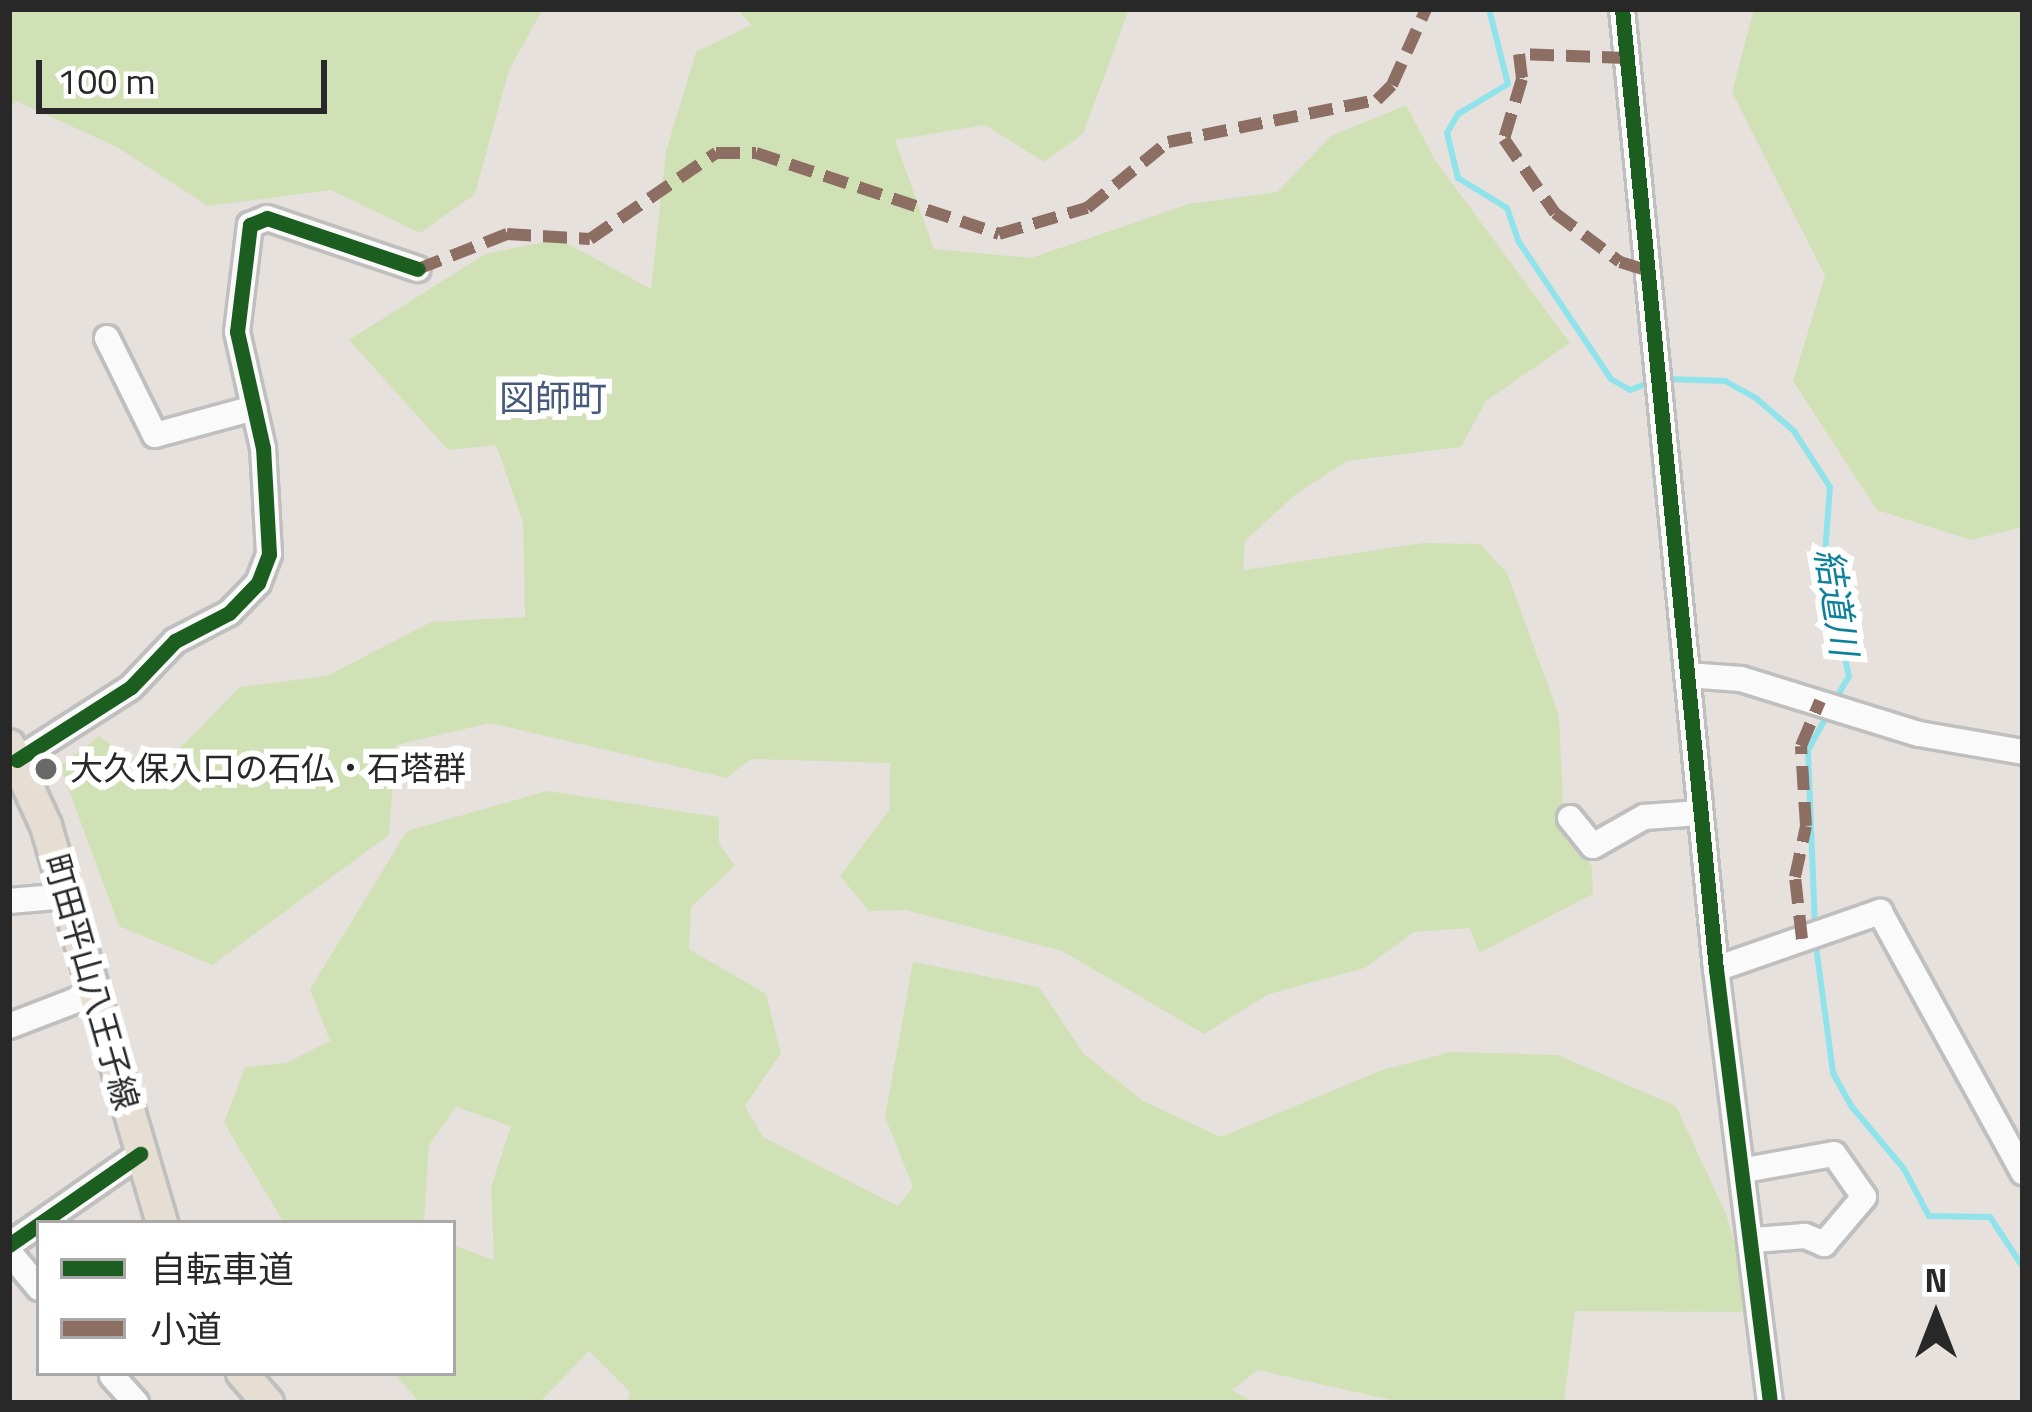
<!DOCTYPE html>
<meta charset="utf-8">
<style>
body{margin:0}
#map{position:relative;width:2032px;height:1412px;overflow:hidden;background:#e7e1dd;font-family:"Titillium Web","Noto Sans JP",sans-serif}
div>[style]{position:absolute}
.green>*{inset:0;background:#d0e2b5}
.stream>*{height:6px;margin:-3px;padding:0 3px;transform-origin:3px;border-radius:3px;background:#90e3ea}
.roads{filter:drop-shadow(3px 0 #c0bfbf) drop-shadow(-3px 0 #c0bfbf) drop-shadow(0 3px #c0bfbf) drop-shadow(0 -3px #c0bfbf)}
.minor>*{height:24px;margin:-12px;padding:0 12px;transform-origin:12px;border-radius:12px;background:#fbfafa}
.major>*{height:30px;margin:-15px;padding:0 15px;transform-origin:15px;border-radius:15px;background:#e6ded2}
.quiet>*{height:12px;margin-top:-6px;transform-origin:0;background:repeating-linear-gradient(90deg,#8d6e63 0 24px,transparent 0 36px)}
.cycleway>*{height:15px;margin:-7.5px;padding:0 7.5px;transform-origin:7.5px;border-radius:7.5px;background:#1b5e20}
.dots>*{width:33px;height:33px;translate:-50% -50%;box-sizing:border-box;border:6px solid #fff;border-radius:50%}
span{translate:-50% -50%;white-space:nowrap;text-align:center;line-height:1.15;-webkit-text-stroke:12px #fff;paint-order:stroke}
.poi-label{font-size:33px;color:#282828}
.left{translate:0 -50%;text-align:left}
.street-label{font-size:33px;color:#282828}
.neighbourhood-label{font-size:36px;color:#485a79}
.water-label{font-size:36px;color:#0c8199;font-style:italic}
.frame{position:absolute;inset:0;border:12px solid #282828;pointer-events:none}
.legend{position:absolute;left:36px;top:1220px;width:420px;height:156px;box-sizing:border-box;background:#fff;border:3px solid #a9a9a9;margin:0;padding:15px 21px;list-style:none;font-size:36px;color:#282828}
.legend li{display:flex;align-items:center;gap:24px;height:60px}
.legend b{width:60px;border:3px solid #a9a9a9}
.north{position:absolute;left:1876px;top:1256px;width:120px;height:120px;-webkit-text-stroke:9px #fff;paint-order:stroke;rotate:0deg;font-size:33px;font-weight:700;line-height:48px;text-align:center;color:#282828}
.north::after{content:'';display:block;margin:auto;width:42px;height:54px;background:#282828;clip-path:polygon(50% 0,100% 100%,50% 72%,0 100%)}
.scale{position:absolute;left:36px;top:60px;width:291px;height:54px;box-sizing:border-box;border:6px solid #282828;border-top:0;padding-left:15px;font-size:36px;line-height:42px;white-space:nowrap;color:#282828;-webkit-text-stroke:9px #fff;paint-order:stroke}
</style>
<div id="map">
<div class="green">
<i style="clip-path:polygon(9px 9px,543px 9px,509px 70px,475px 194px,420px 233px,331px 190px,208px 206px,117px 147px,16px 101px,9px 109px)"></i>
<i style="clip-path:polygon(737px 9px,1129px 9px,1083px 134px,1044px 162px,985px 125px,895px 140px,934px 249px,1031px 258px,1189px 204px,1277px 192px,1331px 136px,1406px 105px,1435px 160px,1570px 343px,1486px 401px,1461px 447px,1347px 461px,1296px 494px,1245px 541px,1243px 570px,1423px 543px,1480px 544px,1507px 573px,1559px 715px,1564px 823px,1592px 867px,1593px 894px,1479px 953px,1470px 928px,1414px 932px,1365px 968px,1269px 994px,1204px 1034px,1062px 951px,905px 910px,869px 911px,840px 876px,889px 810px,890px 763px,751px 759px,727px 778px,490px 723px,396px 745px,389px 835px,212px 965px,119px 926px,60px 766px,99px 736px,130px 758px,163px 765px,240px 687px,327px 676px,431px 622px,525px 617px,523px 522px,496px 445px,448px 450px,349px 340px,485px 254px,559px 239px,651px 289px,666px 151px,696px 52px,751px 25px)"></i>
<i style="clip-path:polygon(1754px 9px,2023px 9px,2023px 527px,1971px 540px,1877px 510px,1793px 381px,1825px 276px,1732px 92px)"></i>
<i style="clip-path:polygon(547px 791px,719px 817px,719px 843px,735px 866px,691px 907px,689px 949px,766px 994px,781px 1053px,745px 1106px,763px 1137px,898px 1206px,913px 1187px,885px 1117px,913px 962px,1039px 987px,1084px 1054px,1143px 1101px,1221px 1137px,1382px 1070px,1451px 1052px,1558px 1055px,1676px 1106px,1726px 1214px,1754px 1312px,1575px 1311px,1564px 1403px,1404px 1403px,1258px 1370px,1232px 1390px,1255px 1403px,627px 1403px,630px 1392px,589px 1351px,539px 1403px,420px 1403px,394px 1373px,453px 1373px,453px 1245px,494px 1260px,491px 1187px,511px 1126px,456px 1107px,429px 1145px,424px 1223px,284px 1223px,224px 1123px,245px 1067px,286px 1063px,330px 1041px,310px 989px,407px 831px)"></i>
</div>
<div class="stream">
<i style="left:1489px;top:9px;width:77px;rotate:75.8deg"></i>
<i style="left:1508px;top:84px;width:58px;rotate:149deg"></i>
<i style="left:1458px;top:114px;width:22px;rotate:120deg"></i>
<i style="left:1447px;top:133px;width:46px;rotate:76.3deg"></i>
<i style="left:1458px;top:178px;width:57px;rotate:31.5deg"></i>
<i style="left:1507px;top:208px;width:36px;rotate:71deg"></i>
<i style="left:1519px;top:242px;width:165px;rotate:56.1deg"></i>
<i style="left:1611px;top:379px;width:22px;rotate:30deg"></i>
<i style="left:1630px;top:390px;width:26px;rotate:-21deg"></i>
<i style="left:1667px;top:379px;width:58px;rotate:2deg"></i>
<i style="left:1725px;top:381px;width:37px;rotate:29deg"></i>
<i style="left:1757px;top:399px;width:49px;rotate:40.9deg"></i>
<i style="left:1794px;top:431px;width:67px;rotate:57.3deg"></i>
<i style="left:1830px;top:487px;width:79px;rotate:94.3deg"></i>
<i style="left:1824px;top:566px;width:113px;rotate:77.2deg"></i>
<i style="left:1849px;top:676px;width:28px;rotate:120deg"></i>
<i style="left:1815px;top:926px;width:176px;rotate:-92.3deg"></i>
<i style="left:1808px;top:750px;width:43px;rotate:-61.1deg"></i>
<i style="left:1815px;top:939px;width:135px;rotate:82.3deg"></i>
<i style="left:1833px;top:1073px;width:39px;rotate:61deg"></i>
<i style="left:1852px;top:1107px;width:81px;rotate:50deg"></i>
<i style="left:1904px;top:1169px;width:53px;rotate:62deg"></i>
<i style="left:1929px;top:1216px;width:61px;rotate:0.9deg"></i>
<i style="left:1990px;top:1217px;width:60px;rotate:56.6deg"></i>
</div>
<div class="roads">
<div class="minor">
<i style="left:1622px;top:9px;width:965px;rotate:84.41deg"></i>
<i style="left:1716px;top:969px;width:437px;rotate:82.9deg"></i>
<i style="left:107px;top:338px;width:108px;rotate:63.7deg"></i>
<i style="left:155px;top:435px;width:103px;rotate:-15.3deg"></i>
<i style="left:1687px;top:675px;width:54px;rotate:4.2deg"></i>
<i style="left:1741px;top:679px;width:186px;rotate:17.2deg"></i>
<i style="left:1919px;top:734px;width:106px;rotate:9.8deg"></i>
<i style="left:17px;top:760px;width:135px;rotate:-32.6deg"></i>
<i style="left:131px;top:687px;width:64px;rotate:-46.3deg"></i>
<i style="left:175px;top:641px;width:61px;rotate:-27.4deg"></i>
<i style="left:229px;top:613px;width:42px;rotate:-46deg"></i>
<i style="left:258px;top:583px;width:31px;rotate:-69deg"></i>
<i style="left:269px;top:554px;width:106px;rotate:-93.2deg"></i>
<i style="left:263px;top:448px;width:119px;rotate:-102.6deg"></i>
<i style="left:237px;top:332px;width:108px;rotate:-83.1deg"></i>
<i style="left:250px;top:225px;width:18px;rotate:-22deg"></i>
<i style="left:267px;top:218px;width:159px;rotate:18.7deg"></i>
<i style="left:1570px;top:818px;width:36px;rotate:51deg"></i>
<i style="left:1593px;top:846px;width:59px;rotate:-29.6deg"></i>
<i style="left:1644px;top:817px;width:56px;rotate:-4.1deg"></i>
<i style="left:9px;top:901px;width:58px;rotate:-4.9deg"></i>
<i style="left:1716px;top:969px;width:174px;rotate:-19.2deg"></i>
<i style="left:1880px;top:912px;width:297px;rotate:61.2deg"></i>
<i style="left:9px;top:1026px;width:92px;rotate:-21deg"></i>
<i style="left:1745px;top:1170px;width:90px;rotate:-10.2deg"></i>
<i style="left:1834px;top:1154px;width:52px;rotate:55.1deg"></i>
<i style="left:1864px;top:1197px;width:62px;rotate:130.4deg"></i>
<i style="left:1824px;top:1244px;width:21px;rotate:-157deg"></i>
<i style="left:1805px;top:1236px;width:51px;rotate:175.5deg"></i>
<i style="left:9px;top:1245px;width:160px;rotate:-34.8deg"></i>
<i style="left:9px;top:1252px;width:47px;rotate:50.2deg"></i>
<i style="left:112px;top:1376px;width:36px;rotate:48deg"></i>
</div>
<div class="major">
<i style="left:9px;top:745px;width:89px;rotate:65.4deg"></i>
<i style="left:46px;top:826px;width:414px;rotate:73.7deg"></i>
<i style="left:242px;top:1373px;width:40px;rotate:49deg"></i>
</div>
</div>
<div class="quiet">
<i style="left:1626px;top:58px;width:107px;rotate:-177.9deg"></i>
<i style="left:1519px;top:54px;width:25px;rotate:83deg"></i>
<i style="left:1522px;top:79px;width:63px;rotate:106.7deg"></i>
<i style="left:1504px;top:139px;width:90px;rotate:55.4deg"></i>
<i style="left:1555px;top:213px;width:81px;rotate:37deg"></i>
<i style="left:1620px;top:262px;width:28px;rotate:17deg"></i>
<i style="left:418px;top:269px;width:96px;rotate:-21.5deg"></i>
<i style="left:507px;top:234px;width:83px;rotate:3.4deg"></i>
<i style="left:590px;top:239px;width:153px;rotate:-34.3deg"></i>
<i style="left:716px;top:153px;width:40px"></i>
<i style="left:756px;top:153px;width:256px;rotate:18.4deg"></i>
<i style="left:999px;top:234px;width:92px;rotate:-16.5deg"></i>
<i style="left:1087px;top:208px;width:104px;rotate:-39.2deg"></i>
<i style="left:1168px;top:142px;width:213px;rotate:-11.4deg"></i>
<i style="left:1377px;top:100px;width:21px;rotate:-45deg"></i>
<i style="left:1392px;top:85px;width:83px;rotate:-65.9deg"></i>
<i style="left:1802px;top:939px;width:62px;rotate:-96.4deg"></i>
<i style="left:1795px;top:877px;width:52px;rotate:-77.8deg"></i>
<i style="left:1806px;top:826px;width:80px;rotate:-93.6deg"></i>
<i style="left:1801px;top:746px;width:49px;rotate:-67.1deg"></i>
</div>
<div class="cycleway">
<i style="left:1622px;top:9px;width:965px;rotate:84.41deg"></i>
<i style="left:1716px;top:969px;width:437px;rotate:82.9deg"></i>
<i style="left:17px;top:760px;width:135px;rotate:-32.6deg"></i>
<i style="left:131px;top:687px;width:64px;rotate:-46.3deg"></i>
<i style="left:175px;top:641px;width:61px;rotate:-27.4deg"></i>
<i style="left:229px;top:613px;width:42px;rotate:-46deg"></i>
<i style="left:258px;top:583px;width:31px;rotate:-69deg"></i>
<i style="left:269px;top:554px;width:106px;rotate:-93.2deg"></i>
<i style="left:263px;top:448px;width:119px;rotate:-102.6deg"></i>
<i style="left:237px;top:332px;width:108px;rotate:-83.1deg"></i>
<i style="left:250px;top:225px;width:18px;rotate:-22deg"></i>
<i style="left:267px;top:218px;width:159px;rotate:18.7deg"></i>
<i style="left:9px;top:1245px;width:160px;rotate:-34.8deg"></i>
</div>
<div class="dots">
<i style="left:46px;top:769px;background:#6b6967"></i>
</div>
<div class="poi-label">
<span class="left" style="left:70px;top:769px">大久保入口の石仏・石塔群</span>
</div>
<div class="street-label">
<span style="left:91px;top:982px;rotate:74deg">町田平山八王子線</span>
</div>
<div class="neighbourhood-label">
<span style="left:553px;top:398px">図師町</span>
</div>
<div class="water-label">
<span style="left:1837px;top:602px;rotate:81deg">結道川</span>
</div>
<div class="frame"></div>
<ul class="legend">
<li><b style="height:15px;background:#1b5e20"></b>自転車道</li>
<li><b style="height:15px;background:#8d6e63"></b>小道</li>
</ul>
<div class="north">N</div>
<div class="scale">100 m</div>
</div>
